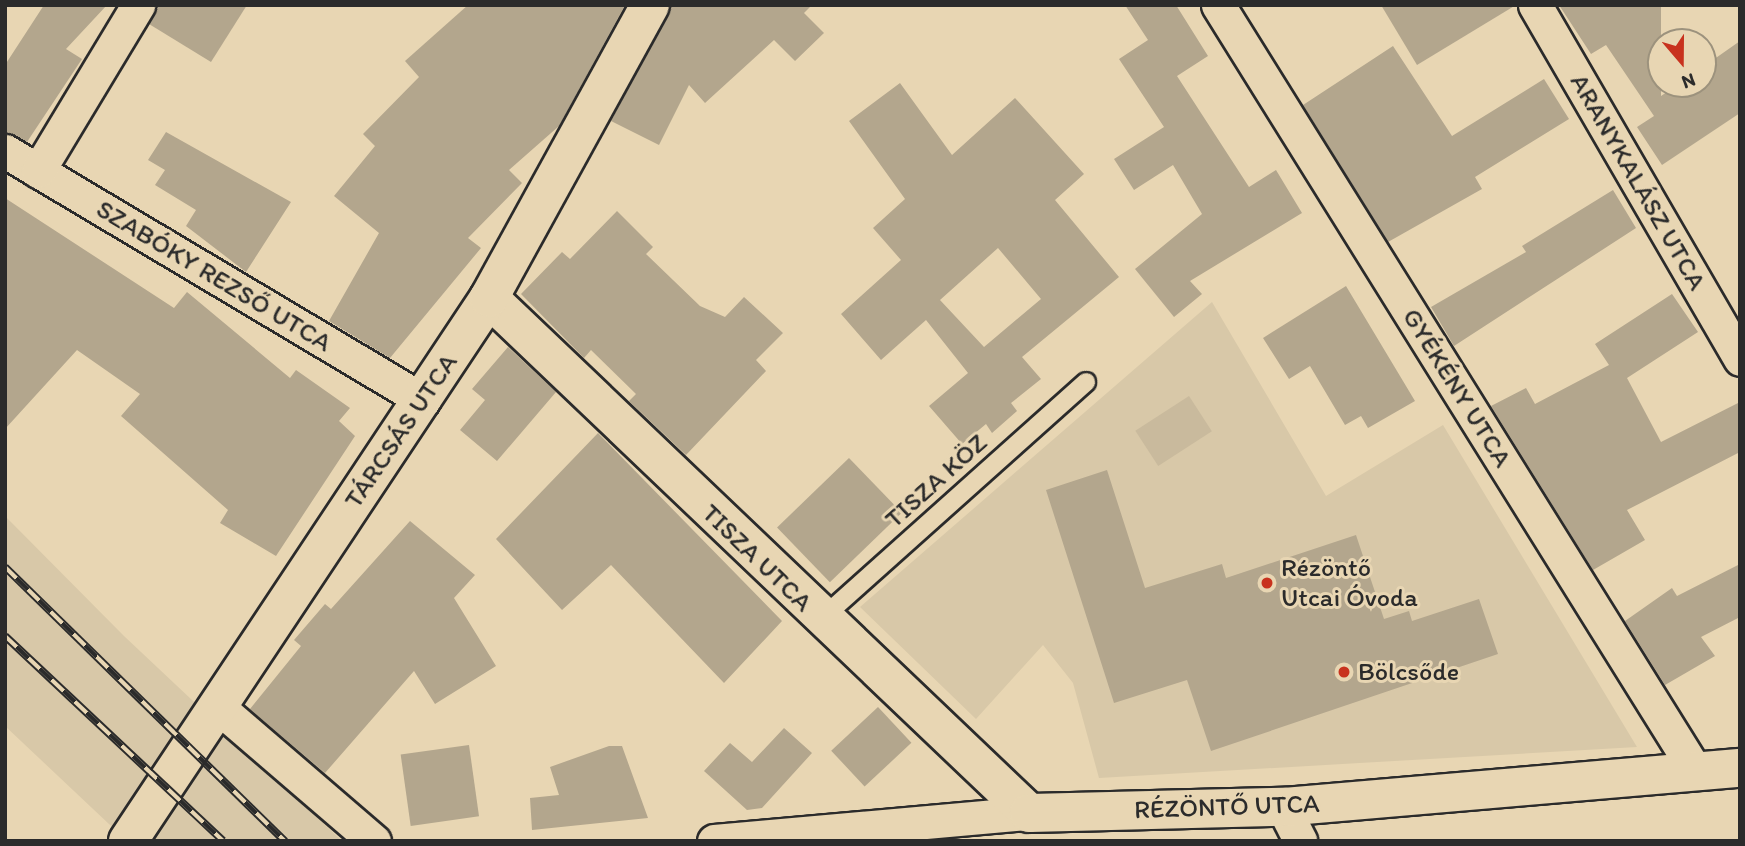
<!DOCTYPE html>
<meta charset="utf-8">
<style>
body{margin:0}
#map{position:relative;width:1745px;height:846px;overflow:hidden;background:#e8d6b3;font-family:Itim,sans-serif}
div>[style]{position:absolute}
.built>*{inset:0;background:#d8c8a8}
.green>*{inset:0;background:#c9ba9d;transform-origin:0 0}
.building>*{inset:0;background:#b3a68d;transform-origin:0 0}
.roads{filter:drop-shadow(2px 0 #2b2b2b) drop-shadow(-2px 0 #2b2b2b) drop-shadow(0 2px #2b2b2b) drop-shadow(0 -2px #2b2b2b)}
.lane>*{height:18px;margin:-9px;padding:0 9px;transform-origin:9px;border-radius:9px;background:#e8d6b3}
.street>*{height:33px;margin:-16.5px;padding:0 16.5px;transform-origin:16.5px;border-radius:16.5px;background:#e8d6b3}
.secondary>*{height:38px;margin:-19px;padding:0 19px;transform-origin:19px;border-radius:19px;background:#e8d6b3}
.rail>*{height:8px;margin-top:-4px;transform-origin:0;background:repeating-linear-gradient(90deg,#e8d6b3 0 16px,#2b2b2b 0 32px);box-sizing:border-box;border-block:2px solid #2b2b2b}
.dots>*{width:19px;height:19px;translate:-50% -50%;box-sizing:border-box;border:4px solid #e8d6b3;border-radius:50%}
span{translate:-50% -50%;white-space:nowrap;text-align:center;line-height:1.15;-webkit-text-stroke:6px #e8d6b3;paint-order:stroke}
.street-label{font-size:26px;color:#2b2b2b}
.poi-label{font-size:26px;color:#2b2b2b}
.left{translate:0 -50%;text-align:left}
.frame{position:absolute;inset:0;border:7px solid #2b2b2b;pointer-events:none}
.north{position:absolute;left:1647px;top:28px;width:70px;height:70px;box-sizing:border-box;background:#e8d6b3;border:2px solid #9c927d;border-radius:50%;rotate:160deg;font-size:19px;font-weight:700;line-height:28px;text-align:center;color:#2b2b2b}
.north::after{content:'';display:block;margin:auto;width:24px;height:32px;background:#c8321e;clip-path:polygon(50% 0,100% 100%,50% 72%,0 100%)}
</style>
<div id="map">
<div class="built">
<i style="clip-path:polygon(1212px 302px,1326px 496px,1443px 425px,1637px 747px,1099px 778px,1073px 683px,1043px 645px,976px 719px,860px 607px)"></i>
<i style="clip-path:polygon(5px 516px,124px 636px,342px 841px,127px 841px,5px 726px)"></i>
</div>
<div class="green">
<i style="left:1189px;top:396px;width:42px;height:64px;rotate:57deg"></i>
</div>
<div class="building">
<i style="clip-path:polygon(44px 5px,107px 5px,66px 49px,82px 59px,27px 142px,5px 132px,5px 65px)"></i>
<i style="clip-path:polygon(157px 5px,247px 5px,211px 62px,149px 24px)"></i>
<i style="clip-path:polygon(468px 5px,625px 5px,559px 126px,509px 170px,522px 183px,468px 238px,481px 248px,390px 358px,329px 321px,379px 233px,334px 196px,375px 146px,363px 134px,419px 77px,405px 61px)"></i>
<i style="clip-path:polygon(672px 5px,812px 5px,804px 13px,824px 33px,795px 61px,774px 40px,705px 103px,689px 85px,659px 145px,611px 121px)"></i>
<i style="clip-path:polygon(1125px 5px,1176px 5px,1208px 56px,1177px 76px,1249px 187px,1276px 170px,1302px 213px,1190px 281px,1202px 294px,1174px 317px,1135px 269px,1202px 214px,1173px 165px,1134px 190px,1114px 159px,1164px 127px,1119px 59px,1148px 40px)"></i>
<i style="clip-path:polygon(1381px 5px,1516px 5px,1417px 65px)"></i>
<i style="clip-path:polygon(1559px 5px,1661px 5px,1661px 96px,1679px 84px,1703px 84px,1703px 67px,1740px 41px,1740px 113px,1662px 165px,1637px 127px,1654px 116px,1606px 45px,1591px 54px)"></i>
<i style="clip-path:polygon(1393px 46px,1452px 136px,1544px 79px,1569px 119px,1475px 177px,1482px 189px,1388px 242px,1303px 105px)"></i>
<i style="clip-path:polygon(evenodd,900px 83px,952px 155px,1015px 98px,1084px 174px,1055px 200px,1119px 277px,1022px 357px,1041px 379px,1011px 403px,1017px 411px,992px 433px,986px 424px,962px 444px,929px 406px,968px 373px,926px 320px,881px 360px,841px 314px,901px 260px,873px 228px,905px 199px,849px 121px,900px 83px,998px 248px,1041px 299px,984px 347px,940px 300px,998px 248px)"></i>
<i style="clip-path:polygon(166px 132px,291px 202px,246px 272px,186px 226px,196px 210px,155px 185px,165px 170px,148px 160px)"></i>
<i style="clip-path:polygon(1613px 190px,1636px 228px,1454px 346px,1431px 307px,1526px 252px,1522px 246px)"></i>
<i style="clip-path:polygon(5px 198px,174px 308px,187px 292px,290px 378px,296px 370px,350px 408px,339px 421px,355px 436px,276px 556px,220px 523px,228px 510px,121px 416px,140px 394px,77px 350px,5px 429px)"></i>
<i style="clip-path:polygon(617px 211px,653px 247px,646px 254px,700px 306px,725px 317px,744px 297px,783px 333px,756px 360px,766px 371px,686px 455px,629px 401px,636px 394px,591px 350px,584px 358px,521px 294px,562px 252px,570px 259px)"></i>
<i style="clip-path:polygon(1346px 286px,1415px 401px,1368px 428px,1361px 416px,1345px 425px,1310px 366px,1289px 379px,1263px 338px)"></i>
<i style="clip-path:polygon(1672px 294px,1698px 332px,1627px 378px,1661px 442px,1740px 402px,1740px 452px,1627px 510px,1645px 540px,1593px 570px,1491px 406px,1526px 388px,1535px 404px,1609px 365px,1595px 344px)"></i>
<i style="clip-path:polygon(508px 347px,556px 392px,497px 461px,460px 430px,485px 400px,472px 389px)"></i>
<i style="clip-path:polygon(598px 433px,782px 621px,724px 683px,611px 565px,562px 610px,496px 539px)"></i>
<i style="left:849px;top:458px;width:76px;height:100px;rotate:46deg"></i>
<i style="clip-path:polygon(1107px 470px,1145px 588px,1222px 564px,1226px 578px,1356px 535px,1384px 619px,1409px 611px,1412px 621px,1479px 599px,1498px 654px,1211px 751px,1187px 680px,1114px 703px,1046px 490px)"></i>
<i style="clip-path:polygon(410px 521px,475px 575px,454px 598px,496px 666px,435px 704px,414px 671px,325px 773px,250px 709px,301px 646px,294px 640px,325px 604px,331px 609px)"></i>
<i style="clip-path:polygon(1740px 564px,1740px 617px,1701px 637px,1715px 656px,1665px 685px,1625px 621px,1672px 588px,1677px 596px)"></i>
<i style="left:878px;top:707px;width:49px;height:64px;rotate:47deg"></i>
<i style="clip-path:polygon(784px 728px,812px 753px,762px 808px,747px 810px,704px 771px,730px 743px,752px 762px)"></i>
<i style="left:469px;top:745px;width:72px;height:69px;rotate:82deg"></i>
<i style="clip-path:polygon(609px 746px,622px 746px,648px 818px,532px 830px,530px 798px,559px 795px,550px 767px)"></i>
</div>
<div class="roads">
<div class="lane">
<i style="left:820px;top:620px;width:357px;rotate:-41.8deg"></i>
</div>
<div class="street">
<i style="left:1218px;top:5px;width:902px;rotate:58.06deg"></i>
<i style="left:1535px;top:5px;width:409px;rotate:59.9deg"></i>
<i style="left:5px;top:151px;width:487px;rotate:30.8deg"></i>
<i style="left:38px;top:171px;width:194px;rotate:-58.9deg"></i>
<i style="left:217px;top:706px;width:207px;rotate:40.7deg"></i>
<i style="left:1283px;top:807px;width:38px;rotate:63deg"></i>
<i style="left:714px;top:841px;width:316px;rotate:-5.1deg"></i>
</div>
<div class="secondary">
<i style="left:489px;top:298px;width:746px;rotate:43.64deg"></i>
<i style="left:1029px;top:813px;width:254px;rotate:-1.4deg"></i>
<i style="left:1283px;top:807px;width:459px;rotate:-4.9deg"></i>
<i style="left:128px;top:841px;width:652px;rotate:-56.38deg"></i>
<i style="left:489px;top:298px;width:334px;rotate:-61.2deg"></i>
</div>
</div>
<div class="rail">
<i style="left:5px;top:567px;width:392px;rotate:44.4deg"></i>
<i style="left:5px;top:636px;width:299px;rotate:43.2deg"></i>
</div>
<div class="dots">
<i style="left:1267px;top:583px;background:#c8321e"></i>
<i style="left:1344px;top:672px;background:#c8321e"></i>
</div>
<div class="street-label">
<span style="left:1638px;top:182px;rotate:60deg">ARANYKALÁSZ UTCA</span>
<span style="left:214px;top:276px;rotate:31deg">SZABÓKY REZSŐ UTCA</span>
<span style="left:1457px;top:388px;rotate:58deg">GYÉKÉNY UTCA</span>
<span style="left:401px;top:431px;rotate:-56deg">TÁRCSÁS UTCA</span>
<span style="left:936px;top:481px;rotate:-42deg">TISZA KÖZ</span>
<span style="left:757px;top:558px;rotate:44deg">TISZA UTCA</span>
<span style="left:1227px;top:807px;rotate:-2deg">RÉZÖNTŐ UTCA</span>
</div>
<div class="poi-label">
<span class="left" style="left:1281px;top:583px">Rézöntő<br>Utcai Óvoda</span>
<span class="left" style="left:1358px;top:672px">Bölcsőde</span>
</div>
<div class="frame"></div>
<div class="north">N</div>
</div>
